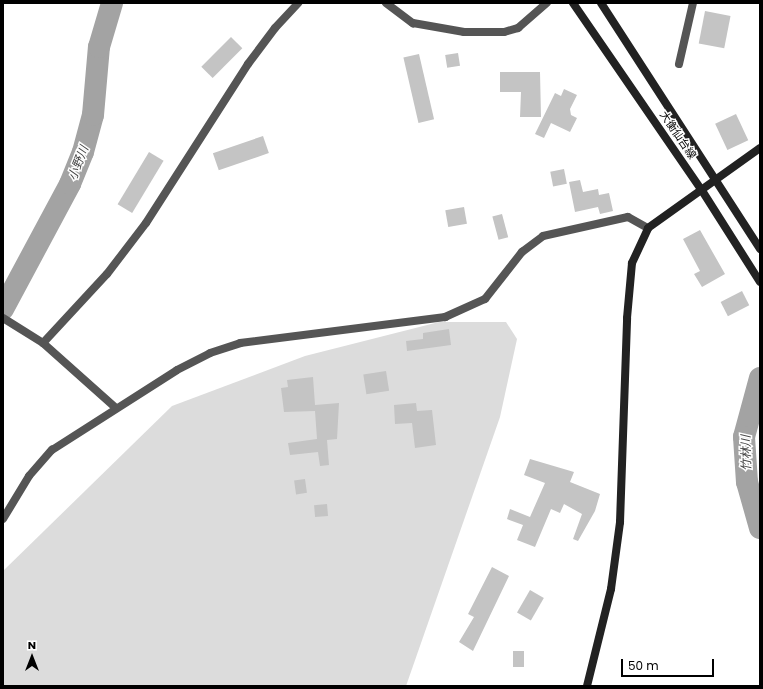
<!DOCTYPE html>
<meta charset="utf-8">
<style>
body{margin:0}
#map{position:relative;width:763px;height:689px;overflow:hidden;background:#fff;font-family:Poppins,"Noto Sans JP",sans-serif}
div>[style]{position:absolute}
.green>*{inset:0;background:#dcdcdc}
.river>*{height:22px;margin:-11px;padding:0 11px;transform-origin:11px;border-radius:11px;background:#a3a3a3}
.building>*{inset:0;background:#c4c4c4;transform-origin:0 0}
.street>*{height:8px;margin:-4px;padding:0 4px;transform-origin:4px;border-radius:4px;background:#555}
.secondary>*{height:8px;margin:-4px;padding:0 4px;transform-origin:4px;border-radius:4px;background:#222}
span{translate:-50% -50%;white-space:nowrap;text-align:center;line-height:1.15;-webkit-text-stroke:3px #fff;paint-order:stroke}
.street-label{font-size:11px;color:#000}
.water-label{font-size:12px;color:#444;font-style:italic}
.frame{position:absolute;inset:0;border:4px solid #000;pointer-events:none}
.north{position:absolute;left:12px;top:637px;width:40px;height:40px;-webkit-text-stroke:3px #fff;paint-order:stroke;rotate:0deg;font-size:11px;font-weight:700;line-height:16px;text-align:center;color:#000}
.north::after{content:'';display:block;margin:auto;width:14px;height:18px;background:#000;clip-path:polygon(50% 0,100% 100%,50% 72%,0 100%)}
.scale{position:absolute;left:621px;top:659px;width:93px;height:18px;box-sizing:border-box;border:2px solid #000;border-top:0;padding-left:5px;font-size:12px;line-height:14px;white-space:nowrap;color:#000;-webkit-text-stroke:3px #fff;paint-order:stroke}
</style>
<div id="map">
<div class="green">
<i style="clip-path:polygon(439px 322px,506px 322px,517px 339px,500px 417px,406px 686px,3px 686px,3px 571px,172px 406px,305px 356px)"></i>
</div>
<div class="river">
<i style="left:3px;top:309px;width:142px;rotate:-61.8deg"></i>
<i style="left:70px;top:184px;width:35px;rotate:-68deg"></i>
<i style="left:83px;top:152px;width:38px;rotate:-75deg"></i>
<i style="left:93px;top:115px;width:68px;rotate:-85deg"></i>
<i style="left:99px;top:47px;width:46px;rotate:-73.5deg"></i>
<i style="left:760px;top:378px;width:61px;rotate:105.2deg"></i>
<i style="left:744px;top:437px;width:45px;rotate:86.2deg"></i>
<i style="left:747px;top:482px;width:48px;rotate:74.2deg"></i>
</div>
<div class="building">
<i style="left:705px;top:11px;width:26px;height:33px;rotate:11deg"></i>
<i style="left:231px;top:37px;width:16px;height:42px;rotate:45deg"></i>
<i style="left:458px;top:53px;width:13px;height:13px;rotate:81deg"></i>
<i style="left:419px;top:54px;width:67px;height:16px;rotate:77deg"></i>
<i style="clip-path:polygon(500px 72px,540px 72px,541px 117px,520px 117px,521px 92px,500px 92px)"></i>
<i style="clip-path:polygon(564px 89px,577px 95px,570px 109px,571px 115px,577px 118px,570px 132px,551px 123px,544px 138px,535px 134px,555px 93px,561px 96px)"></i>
<i style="left:736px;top:114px;width:29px;height:23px;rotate:65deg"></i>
<i style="left:263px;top:136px;width:18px;height:53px;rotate:71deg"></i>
<i style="left:149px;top:152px;width:17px;height:61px;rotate:31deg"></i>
<i style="left:564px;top:169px;width:15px;height:14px;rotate:79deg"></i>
<i style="clip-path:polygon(580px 180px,583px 192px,598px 189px,599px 195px,609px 193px,613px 211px,600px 214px,598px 207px,575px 212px,569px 182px)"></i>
<i style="left:464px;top:207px;width:17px;height:19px;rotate:80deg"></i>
<i style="left:502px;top:214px;width:24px;height:10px;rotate:75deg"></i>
<i style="clip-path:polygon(700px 230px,725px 274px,702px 287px,694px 274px,700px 271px,683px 239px)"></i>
<i style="left:742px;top:291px;width:16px;height:24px;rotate:63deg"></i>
<i style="clip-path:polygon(449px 329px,451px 345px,407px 351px,406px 341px,423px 339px,423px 333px)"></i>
<i style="left:386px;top:371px;width:20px;height:23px;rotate:81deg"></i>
<i style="clip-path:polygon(313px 377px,315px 405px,339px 403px,337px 439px,327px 440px,329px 465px,320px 466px,318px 452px,290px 455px,288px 443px,317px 439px,315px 411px,284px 412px,281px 388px,288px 387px,287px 380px)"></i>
<i style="clip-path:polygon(416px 403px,417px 411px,432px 410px,436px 445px,415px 448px,412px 423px,395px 424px,394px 405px)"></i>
<i style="clip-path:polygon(530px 459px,574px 472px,570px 482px,600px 494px,595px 511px,578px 541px,573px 539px,582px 514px,564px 504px,560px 513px,551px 509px,535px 547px,517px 540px,523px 525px,507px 519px,510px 509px,530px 517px,545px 483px,524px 475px)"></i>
<i style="left:305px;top:479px;width:14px;height:11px;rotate:82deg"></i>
<i style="left:327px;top:504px;width:12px;height:13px;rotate:85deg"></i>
<i style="clip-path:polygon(492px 567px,509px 576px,473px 651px,459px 642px,474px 617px,468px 614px)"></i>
<i style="left:530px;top:590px;width:16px;height:26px;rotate:30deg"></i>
<i style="left:513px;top:651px;width:11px;height:16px"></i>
</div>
<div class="street">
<i style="left:386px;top:3px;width:34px;rotate:37deg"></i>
<i style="left:413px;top:23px;width:52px;rotate:10deg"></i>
<i style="left:464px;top:32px;width:40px"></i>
<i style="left:504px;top:32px;width:15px;rotate:-16deg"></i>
<i style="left:518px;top:28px;width:38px;rotate:-41deg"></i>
<i style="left:679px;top:64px;width:63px;rotate:-77.1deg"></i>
<i style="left:3px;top:318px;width:47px;rotate:32deg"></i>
<i style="left:43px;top:343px;width:98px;rotate:41.7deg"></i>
<i style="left:43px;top:343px;width:94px;rotate:-47.2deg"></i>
<i style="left:107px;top:274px;width:64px;rotate:-52.6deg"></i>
<i style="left:146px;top:223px;width:189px;rotate:-57.3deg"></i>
<i style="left:248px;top:64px;width:45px;rotate:-53.1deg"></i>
<i style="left:275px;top:28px;width:34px;rotate:-47deg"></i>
<i style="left:3px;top:519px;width:50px;rotate:-58.8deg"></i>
<i style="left:29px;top:476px;width:35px;rotate:-49deg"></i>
<i style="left:52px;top:450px;width:148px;rotate:-32.6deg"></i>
<i style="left:177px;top:370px;width:37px;rotate:-27deg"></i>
<i style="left:210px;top:353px;width:32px;rotate:-18deg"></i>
<i style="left:240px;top:343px;width:207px;rotate:-7.2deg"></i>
<i style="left:445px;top:317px;width:44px;rotate:-24.2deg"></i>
<i style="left:485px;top:299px;width:60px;rotate:-51.8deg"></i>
<i style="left:522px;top:252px;width:26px;rotate:-37deg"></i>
<i style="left:543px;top:236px;width:87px;rotate:-12.6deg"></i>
<i style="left:628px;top:217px;width:23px;rotate:29deg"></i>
</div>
<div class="secondary">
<i style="left:573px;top:3px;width:226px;rotate:55.5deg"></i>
<i style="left:701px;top:189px;width:110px;rotate:57.6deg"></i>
<i style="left:601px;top:3px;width:293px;rotate:57.1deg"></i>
<i style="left:587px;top:686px;width:100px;rotate:-76.1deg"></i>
<i style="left:611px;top:589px;width:68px;rotate:-82.3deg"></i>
<i style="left:620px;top:522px;width:204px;rotate:-88deg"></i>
<i style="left:627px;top:318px;width:55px;rotate:-84.8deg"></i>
<i style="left:632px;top:263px;width:38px;rotate:-65deg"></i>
<i style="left:648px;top:228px;width:138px;rotate:-35.5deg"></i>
</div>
<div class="street-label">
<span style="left:678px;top:135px;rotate:56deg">大衡仙台線</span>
</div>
<div class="water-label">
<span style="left:78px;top:163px;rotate:-69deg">小野川</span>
<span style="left:746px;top:453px;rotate:-91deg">竹林川</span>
</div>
<div class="frame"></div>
<div class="north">N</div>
<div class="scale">50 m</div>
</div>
